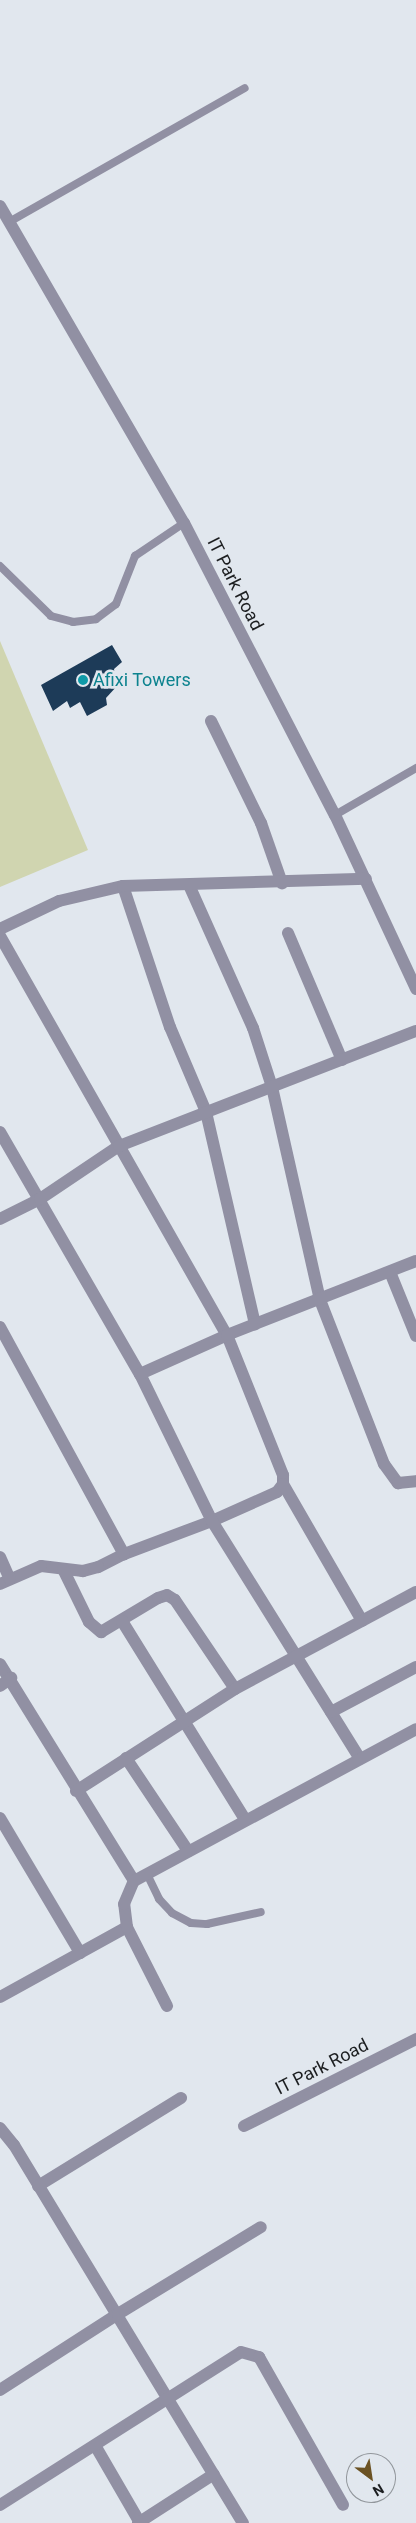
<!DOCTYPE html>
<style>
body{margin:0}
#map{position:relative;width:416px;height:2523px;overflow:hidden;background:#e1e7ee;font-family:Roboto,sans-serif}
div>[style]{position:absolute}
.green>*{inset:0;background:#d0d5b0}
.building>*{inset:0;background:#1d3b58}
.lane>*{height:8px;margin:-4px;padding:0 4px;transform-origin:4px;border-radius:4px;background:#9190a3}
.street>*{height:12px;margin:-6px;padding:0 6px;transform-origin:6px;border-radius:6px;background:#9190a3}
.dots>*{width:14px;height:14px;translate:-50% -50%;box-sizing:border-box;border:2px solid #e1e7ee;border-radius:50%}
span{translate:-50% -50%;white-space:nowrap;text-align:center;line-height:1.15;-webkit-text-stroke:5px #e1e7ee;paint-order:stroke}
.street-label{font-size:18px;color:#1c1e20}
.culture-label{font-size:18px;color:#0d838f}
.left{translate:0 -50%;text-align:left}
.north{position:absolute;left:346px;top:2453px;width:50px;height:50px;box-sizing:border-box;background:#e1e7ee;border:1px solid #92979c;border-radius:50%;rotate:149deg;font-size:14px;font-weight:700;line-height:20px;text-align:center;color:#1c1e20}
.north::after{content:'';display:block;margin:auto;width:18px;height:22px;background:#6b5223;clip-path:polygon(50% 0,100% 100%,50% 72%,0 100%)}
</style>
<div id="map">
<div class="green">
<i style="clip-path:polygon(0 641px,88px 850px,0 887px)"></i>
</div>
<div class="building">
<i style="clip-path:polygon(112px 645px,122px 662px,114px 669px,117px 686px,106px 698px,107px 705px,87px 716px,80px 702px,70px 708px,67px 701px,53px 711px,41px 685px)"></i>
</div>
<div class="lane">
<i style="left:9px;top:222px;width:271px;rotate:-29.6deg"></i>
<i style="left:0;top:566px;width:71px;rotate:44.4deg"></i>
<i style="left:51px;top:616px;width:23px;rotate:15deg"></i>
<i style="left:73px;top:622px;width:23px;rotate:-7deg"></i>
<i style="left:96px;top:619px;width:25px;rotate:-37deg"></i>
<i style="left:116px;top:604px;width:52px;rotate:-68.4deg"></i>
<i style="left:135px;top:556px;width:59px;rotate:-34deg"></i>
<i style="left:335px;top:815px;width:94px;rotate:-30.1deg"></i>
<i style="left:147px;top:1874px;width:28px;rotate:64deg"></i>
<i style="left:159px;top:1899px;width:19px;rotate:47deg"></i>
<i style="left:172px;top:1913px;width:21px;rotate:28deg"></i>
<i style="left:191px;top:1923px;width:16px;rotate:4deg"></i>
<i style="left:207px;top:1924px;width:55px;rotate:-12.5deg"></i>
</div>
<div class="street">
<i style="left:0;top:206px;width:367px;rotate:59.9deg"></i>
<i style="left:184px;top:523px;width:329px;rotate:62.7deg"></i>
<i style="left:335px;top:815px;width:192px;rotate:65deg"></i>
<i style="left:211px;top:721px;width:114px;rotate:63.9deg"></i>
<i style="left:261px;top:823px;width:64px;rotate:70.7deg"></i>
<i style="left:189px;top:885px;width:157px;rotate:65.9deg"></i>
<i style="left:253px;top:1028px;width:62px;rotate:72.1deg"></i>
<i style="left:272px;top:1087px;width:218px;rotate:77.3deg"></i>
<i style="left:320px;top:1300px;width:176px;rotate:68.7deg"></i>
<i style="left:384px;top:1464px;width:24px;rotate:54deg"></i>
<i style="left:398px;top:1483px;width:18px;rotate:-6deg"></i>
<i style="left:123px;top:886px;width:149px;rotate:71.6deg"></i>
<i style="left:170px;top:1027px;width:92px;rotate:67deg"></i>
<i style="left:206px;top:1112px;width:218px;rotate:77deg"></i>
<i style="left:0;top:929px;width:65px;rotate:-25.4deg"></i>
<i style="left:59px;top:901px;width:66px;rotate:-13.2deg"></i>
<i style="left:123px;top:886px;width:243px;rotate:-1.7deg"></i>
<i style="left:288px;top:933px;width:138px;rotate:67deg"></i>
<i style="left:0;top:936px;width:459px;rotate:60.4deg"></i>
<i style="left:227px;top:1335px;width:151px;rotate:68.2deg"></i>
<i style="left:283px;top:1475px;width:9px;rotate:90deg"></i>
<i style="left:283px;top:1484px;width:10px;rotate:127deg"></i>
<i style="left:277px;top:1492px;width:71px;rotate:156deg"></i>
<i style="left:212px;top:1521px;width:94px;rotate:159.4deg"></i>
<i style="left:124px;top:1554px;width:29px;rotate:153deg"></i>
<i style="left:98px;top:1567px;width:16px;rotate:165deg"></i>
<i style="left:83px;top:1571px;width:42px;rotate:-173.2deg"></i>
<i style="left:41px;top:1566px;width:45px;rotate:156.3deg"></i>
<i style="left:0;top:1132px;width:280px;rotate:60deg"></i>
<i style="left:140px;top:1374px;width:164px;rotate:63.9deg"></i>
<i style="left:212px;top:1521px;width:280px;rotate:58.1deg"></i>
<i style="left:0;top:1219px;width:45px;rotate:-26.6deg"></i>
<i style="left:40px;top:1199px;width:95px;rotate:-33.9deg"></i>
<i style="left:119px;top:1146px;width:318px;rotate:-21.2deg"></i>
<i style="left:390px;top:1272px;width:69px;rotate:67.9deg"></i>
<i style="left:0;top:1327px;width:259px;rotate:61.4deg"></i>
<i style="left:140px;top:1374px;width:95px;rotate:-24.1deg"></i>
<i style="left:227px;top:1335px;width:203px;rotate:-21.4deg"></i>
<i style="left:283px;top:1484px;width:158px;rotate:60deg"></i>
<i style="left:0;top:1557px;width:24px;rotate:66deg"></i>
<i style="left:63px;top:1569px;width:59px;rotate:63.9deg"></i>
<i style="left:89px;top:1622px;width:16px;rotate:40deg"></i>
<i style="left:101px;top:1632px;width:66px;rotate:-30.8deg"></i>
<i style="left:158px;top:1598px;width:9px;rotate:-18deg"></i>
<i style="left:167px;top:1595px;width:9px;rotate:32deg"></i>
<i style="left:175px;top:1600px;width:107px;rotate:56deg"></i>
<i style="left:122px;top:1621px;width:233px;rotate:58.2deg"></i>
<i style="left:0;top:1664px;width:255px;rotate:58.3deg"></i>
<i style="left:0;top:1686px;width:14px;rotate:-36deg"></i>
<i style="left:331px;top:1712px;width:96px;rotate:-27.9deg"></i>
<i style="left:126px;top:1758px;width:112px;rotate:56.3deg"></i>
<i style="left:76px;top:1791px;width:189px;rotate:-32.7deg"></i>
<i style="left:235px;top:1689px;width:205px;rotate:-28.2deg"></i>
<i style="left:0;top:1818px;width:157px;rotate:59.3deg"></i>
<i style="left:0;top:1997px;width:145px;rotate:-28.9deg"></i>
<i style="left:167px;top:2006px;width:89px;rotate:-116.9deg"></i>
<i style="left:127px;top:1927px;width:23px;rotate:-97deg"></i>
<i style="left:124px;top:1904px;width:25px;rotate:-67deg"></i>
<i style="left:134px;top:1881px;width:320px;rotate:-28.3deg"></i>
<i style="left:244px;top:2126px;width:193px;rotate:-26.8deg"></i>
<i style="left:0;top:2128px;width:22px;rotate:51deg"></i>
<i style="left:14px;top:2145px;width:442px;rotate:58.8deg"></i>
<i style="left:38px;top:2186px;width:168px;rotate:-31.6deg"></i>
<i style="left:0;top:2390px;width:140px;rotate:-32.8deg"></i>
<i style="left:118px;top:2314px;width:167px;rotate:-31.3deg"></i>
<i style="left:96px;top:2447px;width:88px;rotate:59.9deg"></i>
<i style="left:0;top:2505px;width:285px;rotate:-32.4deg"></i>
<i style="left:241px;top:2352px;width:19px;rotate:16deg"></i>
<i style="left:259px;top:2357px;width:170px;rotate:60.4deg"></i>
<i style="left:138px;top:2523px;width:90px;rotate:-32.8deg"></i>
</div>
<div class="dots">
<i style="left:83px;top:680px;background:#0f9aa8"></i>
</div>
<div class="street-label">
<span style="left:235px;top:584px;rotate:63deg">IT Park Road</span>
<span style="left:322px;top:2067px;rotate:-27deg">IT Park Road</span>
</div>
<div class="culture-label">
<span class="left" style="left:93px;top:680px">Afixi Towers</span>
</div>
<div class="north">N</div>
</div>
